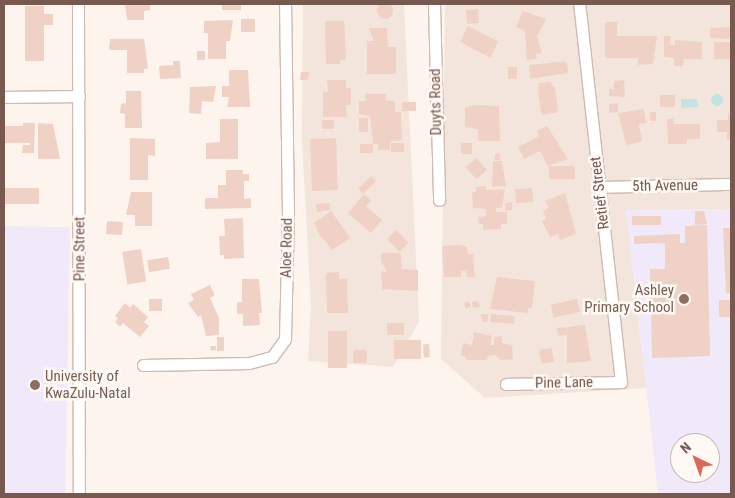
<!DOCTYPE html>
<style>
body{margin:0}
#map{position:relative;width:735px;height:498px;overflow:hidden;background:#fcf4ed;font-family:"Roboto Condensed",sans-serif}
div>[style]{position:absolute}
.residential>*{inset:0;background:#f3e5dc}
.education>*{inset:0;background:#f1e9f9;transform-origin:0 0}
.water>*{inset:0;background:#c2e4e5}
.round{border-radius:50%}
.building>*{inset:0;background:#f0d1c6;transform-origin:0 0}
.roads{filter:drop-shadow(1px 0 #cebbb2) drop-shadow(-1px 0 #cebbb2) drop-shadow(0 1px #cebbb2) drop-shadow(0 -1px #cebbb2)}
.minor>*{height:11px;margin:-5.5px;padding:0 5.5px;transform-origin:5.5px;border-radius:5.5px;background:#fff}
.dots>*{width:14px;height:14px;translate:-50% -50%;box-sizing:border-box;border:2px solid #fef9f4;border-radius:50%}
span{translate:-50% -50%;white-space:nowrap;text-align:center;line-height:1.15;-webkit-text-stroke:5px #fef9f4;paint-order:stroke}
.street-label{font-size:15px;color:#775950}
.education-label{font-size:15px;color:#785e54}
.right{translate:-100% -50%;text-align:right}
.left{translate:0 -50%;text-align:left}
.frame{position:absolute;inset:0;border:5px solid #775950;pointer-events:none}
.north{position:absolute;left:670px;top:433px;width:50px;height:50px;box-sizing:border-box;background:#fef9f4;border:1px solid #c8b9b2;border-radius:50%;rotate:318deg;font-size:14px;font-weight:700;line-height:20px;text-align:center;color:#775950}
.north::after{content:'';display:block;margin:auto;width:18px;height:22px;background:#dc685c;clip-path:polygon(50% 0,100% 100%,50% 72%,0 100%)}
</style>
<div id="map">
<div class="residential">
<i style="clip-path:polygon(303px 4px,404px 4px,419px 322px,393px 367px,308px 361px,311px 306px,302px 139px)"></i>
<i style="clip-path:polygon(445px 4px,731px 4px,731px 209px,626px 210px,646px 388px,485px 398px,441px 359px)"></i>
</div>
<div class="education">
<i style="clip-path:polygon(evenodd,731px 209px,731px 493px,658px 494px,626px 210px,731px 209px,680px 443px,710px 443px,710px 473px,680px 473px,680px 443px)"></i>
<i style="left:4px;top:226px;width:66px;height:268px;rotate:1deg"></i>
</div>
<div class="water">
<i class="round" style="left:711px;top:94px;width:12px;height:12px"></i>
<i style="clip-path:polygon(681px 99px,697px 99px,698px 107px,681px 108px)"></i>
</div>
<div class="building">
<i class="round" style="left:377px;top:3px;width:16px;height:16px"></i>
<i style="clip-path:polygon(125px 4px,150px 4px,150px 10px,144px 11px,144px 20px,127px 20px)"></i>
<i style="left:222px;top:4px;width:19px;height:6px"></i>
<i style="clip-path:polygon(25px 6px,44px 6px,44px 14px,53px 14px,53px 25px,44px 25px,44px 61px,25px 61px)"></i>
<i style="left:478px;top:9px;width:14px;height:12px;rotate:86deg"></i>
<i style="clip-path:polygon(523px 11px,546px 19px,537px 36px,542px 53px,536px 54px,537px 59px,527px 60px,525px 31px,516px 27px)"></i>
<i style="left:241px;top:19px;width:14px;height:13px"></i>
<i style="clip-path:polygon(233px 20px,230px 41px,226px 41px,226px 59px,208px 59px,208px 33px,204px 33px,204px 21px)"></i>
<i style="clip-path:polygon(325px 21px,344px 21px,346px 53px,345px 60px,340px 60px,340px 64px,326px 64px)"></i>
<i style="clip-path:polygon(605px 22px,617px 22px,617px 36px,657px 36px,653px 64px,638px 65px,638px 58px,605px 58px)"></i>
<i style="left:468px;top:26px;width:34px;height:18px;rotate:27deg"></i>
<i style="clip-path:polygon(731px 27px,731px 39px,710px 38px,710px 28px)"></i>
<i style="clip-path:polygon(369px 28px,387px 28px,388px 47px,396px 47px,396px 74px,367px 74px,367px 41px,374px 41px)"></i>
<i style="clip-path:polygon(664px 36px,671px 36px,670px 45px,675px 45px,675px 40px,702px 42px,702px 59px,684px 59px,683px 66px,674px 66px,674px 58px,664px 57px)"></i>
<i style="clip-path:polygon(110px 39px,144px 39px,148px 69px,144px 69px,144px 73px,127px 73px,127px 50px,109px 50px)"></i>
<i style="left:714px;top:42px;width:17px;height:17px"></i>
<i style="left:197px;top:51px;width:8px;height:9px"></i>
<i style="clip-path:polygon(173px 61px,180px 61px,181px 78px,160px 79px,159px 66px,173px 65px)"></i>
<i style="clip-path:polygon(559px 62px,567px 62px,568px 73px,530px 79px,529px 65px)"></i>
<i style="left:517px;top:67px;width:12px;height:9px;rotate:90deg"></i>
<i style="clip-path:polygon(229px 70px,248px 70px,250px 107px,227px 107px,229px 97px,222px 97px,222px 86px,229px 86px)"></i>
<i style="clip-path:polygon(301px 72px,309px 72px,308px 80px,300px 80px)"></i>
<i style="clip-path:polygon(327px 80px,346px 80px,346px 88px,351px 88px,351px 105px,346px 105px,347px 117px,323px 117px,323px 92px,328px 92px)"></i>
<i style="clip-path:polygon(624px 80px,625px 97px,609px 96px,609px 89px,614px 89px,614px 81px)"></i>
<i style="clip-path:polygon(551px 82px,552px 86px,555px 86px,558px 112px,541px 115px,538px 88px,539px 83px)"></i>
<i style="clip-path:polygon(216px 86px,213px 102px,202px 101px,201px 114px,189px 113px,190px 87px)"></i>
<i style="clip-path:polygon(126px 91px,141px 91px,142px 128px,125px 128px,125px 114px,120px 113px,121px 104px,126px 103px)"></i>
<i style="clip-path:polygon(365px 94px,386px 94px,386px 101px,395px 101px,395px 112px,401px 112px,402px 140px,391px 141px,390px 150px,378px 150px,378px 144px,373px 144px,370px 116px,359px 114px,359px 101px,366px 101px)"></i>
<i style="left:675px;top:95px;width:12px;height:15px;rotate:90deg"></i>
<i style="left:402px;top:102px;width:14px;height:9px"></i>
<i style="clip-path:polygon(618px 103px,618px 112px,609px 113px,609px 104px)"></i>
<i style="clip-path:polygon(476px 105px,499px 106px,500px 141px,478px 141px,478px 129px,465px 127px,465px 107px)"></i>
<i style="clip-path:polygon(644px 109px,646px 123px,639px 124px,642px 142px,626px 145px,618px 113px)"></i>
<i style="left:650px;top:112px;width:6px;height:9px"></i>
<i style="clip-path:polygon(728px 113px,731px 113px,731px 140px,727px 140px,727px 132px,717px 132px,717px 120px,728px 120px)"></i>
<i style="left:359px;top:118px;width:9px;height:14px"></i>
<i style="clip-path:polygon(220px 119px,238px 119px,238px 159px,206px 159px,206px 143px,220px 142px)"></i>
<i style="clip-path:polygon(667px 119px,674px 119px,674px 124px,700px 124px,700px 139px,687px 139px,687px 144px,668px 144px)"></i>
<i style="left:334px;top:120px;width:9px;height:12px;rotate:90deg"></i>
<i style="clip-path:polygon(23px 123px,35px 123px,34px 153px,22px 153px,23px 145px,30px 145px,30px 143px,4px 143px,4px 126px,23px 126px)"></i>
<i style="clip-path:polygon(38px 123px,53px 124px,60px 159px,38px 159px)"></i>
<i style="clip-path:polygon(547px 126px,568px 159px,548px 166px,540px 151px,524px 159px,518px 147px,539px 136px,537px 131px)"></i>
<i style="clip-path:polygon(130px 138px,155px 139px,155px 156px,148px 155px,148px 180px,130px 180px)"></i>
<i style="left:336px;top:138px;width:52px;height:26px;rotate:88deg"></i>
<i style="left:404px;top:143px;width:9px;height:13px;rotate:90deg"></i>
<i style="left:472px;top:143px;width:11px;height:11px;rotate:90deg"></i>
<i style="left:373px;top:144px;width:9px;height:13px;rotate:90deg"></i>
<i style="left:495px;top:154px;width:5px;height:6px"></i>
<i style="left:476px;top:158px;width:16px;height:14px;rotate:47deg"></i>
<i style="clip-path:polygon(493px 161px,502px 161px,506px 186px,492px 187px)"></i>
<i style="left:549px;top:166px;width:26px;height:13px"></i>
<i style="clip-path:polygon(226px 170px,243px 170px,243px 174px,249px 174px,249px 181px,244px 181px,244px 199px,251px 198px,251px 208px,205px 209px,205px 198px,218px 198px,218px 185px,226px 185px)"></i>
<i style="left:371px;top:176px;width:7px;height:18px;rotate:45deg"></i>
<i style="clip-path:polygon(486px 186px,486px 190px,505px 189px,502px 208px,496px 208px,496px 212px,507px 212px,507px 224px,501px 224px,501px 229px,483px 230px,483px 224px,479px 224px,478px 217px,486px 216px,486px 209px,473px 208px,472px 192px,476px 192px,476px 187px)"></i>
<i style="left:4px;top:188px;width:35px;height:16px"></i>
<i style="left:532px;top:188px;width:14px;height:17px;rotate:86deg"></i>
<i style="clip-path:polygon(131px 192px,152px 192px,152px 226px,135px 226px,135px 215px,126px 215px)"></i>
<i style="clip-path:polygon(565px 193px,576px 234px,560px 240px,558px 234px,550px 237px,542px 221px,546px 219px,543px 210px,549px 208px,545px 201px)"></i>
<i style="clip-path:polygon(364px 194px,371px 201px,366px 206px,382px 220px,371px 233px,348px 213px)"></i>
<i style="clip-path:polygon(512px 202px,512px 210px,506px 211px,505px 203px)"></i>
<i style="clip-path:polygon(330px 203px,330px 210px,317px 212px,316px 204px)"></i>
<i style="clip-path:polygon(331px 211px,350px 238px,332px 250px,324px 239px,322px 240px,314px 223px)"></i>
<i style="clip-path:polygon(695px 211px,704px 211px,707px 224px,695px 225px)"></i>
<i style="left:661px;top:216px;width:9px;height:29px;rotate:90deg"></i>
<i style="clip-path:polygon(243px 218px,244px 258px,224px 259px,224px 255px,220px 255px,219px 236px,225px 236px,224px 219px)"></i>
<i style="left:107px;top:221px;width:16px;height:13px;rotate:4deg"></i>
<i style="clip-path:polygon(707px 225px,710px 356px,652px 358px,650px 269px,665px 269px,665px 243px,634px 244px,634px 236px,680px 234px,680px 243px,685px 243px,685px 226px)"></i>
<i style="clip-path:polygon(723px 228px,731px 228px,731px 293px,726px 293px)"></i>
<i style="left:396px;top:230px;width:18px;height:13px;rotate:45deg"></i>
<i style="clip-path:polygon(460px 245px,467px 247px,468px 254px,473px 254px,475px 277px,467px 277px,466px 271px,461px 271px,461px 277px,444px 277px,442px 246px)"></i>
<i style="left:141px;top:249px;width:33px;height:19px;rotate:81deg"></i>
<i style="clip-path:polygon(381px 253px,401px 253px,402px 269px,418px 270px,418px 291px,382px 289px,381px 271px,386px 272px,385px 267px,381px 262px)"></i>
<i style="left:168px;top:257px;width:12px;height:21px;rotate:81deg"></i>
<i style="clip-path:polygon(339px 272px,339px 279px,347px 279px,348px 313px,327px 313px,326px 273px)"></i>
<i style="clip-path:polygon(497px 277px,535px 281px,532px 308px,528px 308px,528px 313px,490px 309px)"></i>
<i style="clip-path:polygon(242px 279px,259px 279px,262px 313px,259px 313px,260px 325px,243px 326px,243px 314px,237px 314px,237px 302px,242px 302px)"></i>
<i style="clip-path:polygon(210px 285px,215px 295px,210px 298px,219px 318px,219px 335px,206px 336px,201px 315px,198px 317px,188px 303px,194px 300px,191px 294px)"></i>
<i style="left:149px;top:299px;width:13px;height:12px"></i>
<i style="left:577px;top:299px;width:13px;height:27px;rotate:77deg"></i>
<i style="left:731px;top:300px;width:17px;height:12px;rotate:90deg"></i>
<i style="clip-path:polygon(469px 301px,471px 306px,466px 309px,464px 303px)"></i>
<i style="clip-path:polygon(478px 301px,480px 307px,473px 308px,472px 302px)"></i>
<i style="clip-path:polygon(125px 303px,130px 308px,133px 304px,148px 317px,144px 322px,149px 326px,140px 337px,123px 323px,120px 327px,115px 322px,118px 318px,115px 316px)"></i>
<i style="clip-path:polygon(481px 314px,488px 314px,488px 321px,482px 322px)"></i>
<i style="left:491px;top:314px;width:24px;height:8px;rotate:5deg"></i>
<i style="left:387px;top:323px;width:17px;height:12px"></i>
<i style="clip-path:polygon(585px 325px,591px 361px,567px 363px,567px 327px)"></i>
<i style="left:566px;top:327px;width:8px;height:9px;rotate:83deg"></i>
<i style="left:347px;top:331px;width:37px;height:19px;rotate:90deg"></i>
<i style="clip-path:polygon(474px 332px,492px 336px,490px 345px,494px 345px,494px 337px,502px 336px,502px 343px,512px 345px,513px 359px,501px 360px,495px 355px,488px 356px,487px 360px,466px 360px,466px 357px,461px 356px,463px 343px,472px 345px)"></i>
<i style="left:217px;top:337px;width:7px;height:14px"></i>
<i style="left:394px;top:340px;width:27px;height:19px"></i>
<i style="left:429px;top:344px;width:13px;height:6px;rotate:86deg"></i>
<i style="clip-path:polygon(210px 346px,216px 346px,216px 350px,211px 351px)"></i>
<i style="left:552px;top:348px;width:14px;height:13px;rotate:82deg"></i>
<i style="left:353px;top:350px;width:14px;height:13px"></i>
</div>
<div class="roads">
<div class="minor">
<i style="left:78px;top:4px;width:490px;rotate:89.9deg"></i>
<i style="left:434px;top:4px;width:196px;rotate:88.5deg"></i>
<i style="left:4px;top:97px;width:75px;rotate:-0.8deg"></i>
<i style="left:598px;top:187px;width:133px;rotate:-1.3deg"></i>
<i style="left:143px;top:365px;width:106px;rotate:-1.1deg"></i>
<i style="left:249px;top:363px;width:24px;rotate:-15deg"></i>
<i style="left:272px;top:357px;width:22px;rotate:-54deg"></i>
<i style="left:285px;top:339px;width:125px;rotate:-88.6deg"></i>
<i style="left:288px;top:214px;width:210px;rotate:-90.8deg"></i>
<i style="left:506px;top:384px;width:115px;rotate:-1deg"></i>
<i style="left:621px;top:382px;width:380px;rotate:-96.3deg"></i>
</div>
</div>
<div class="dots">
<i style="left:684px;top:299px;background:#8d6e63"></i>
<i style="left:35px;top:385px;background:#8d6e63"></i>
</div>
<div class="street-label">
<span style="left:436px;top:102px;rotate:-91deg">Duyts Road</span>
<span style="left:665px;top:186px;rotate:-1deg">5th Avenue</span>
<span style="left:600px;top:193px;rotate:-97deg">Retief Street</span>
<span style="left:287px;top:248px;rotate:-89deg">Aloe Road</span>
<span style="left:80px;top:249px;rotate:-90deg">Pine Street</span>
<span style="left:564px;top:383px;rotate:-1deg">Pine Lane</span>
</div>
<div class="education-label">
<span class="right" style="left:674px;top:299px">Ashley<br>Primary School</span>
<span class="left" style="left:45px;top:385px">University of<br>KwaZulu-Natal</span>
</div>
<div class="frame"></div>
<div class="north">N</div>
</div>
